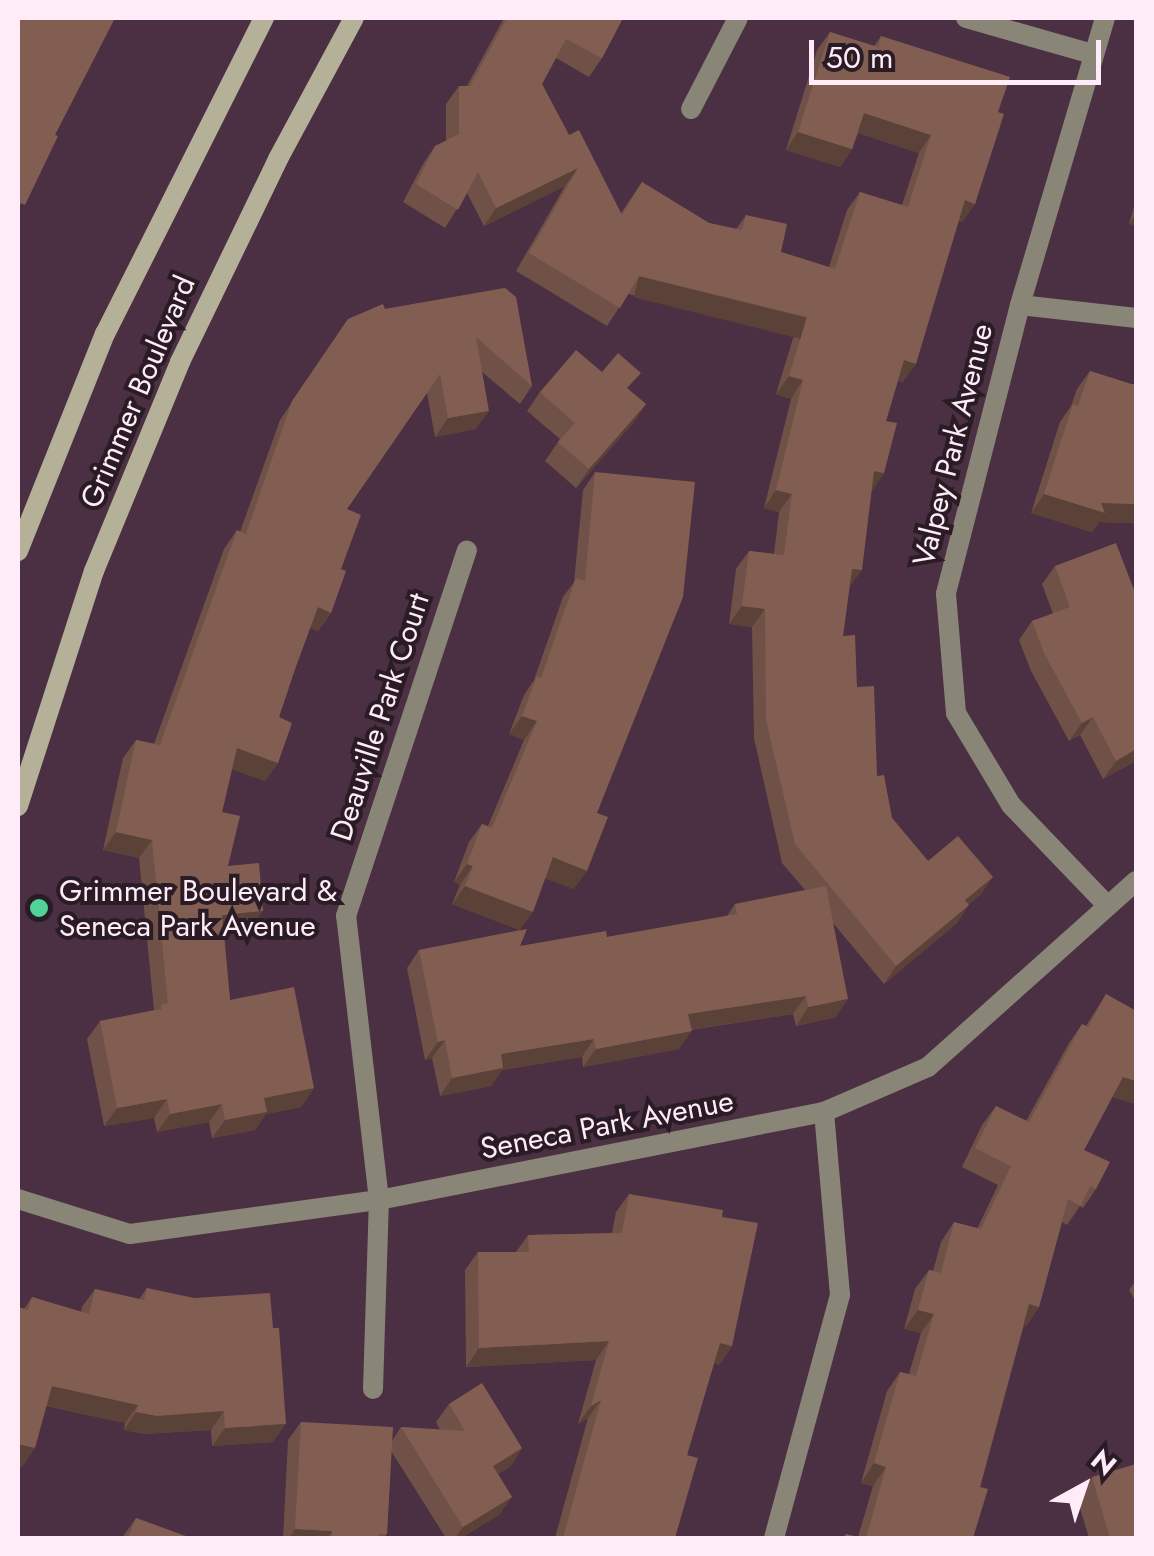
<!DOCTYPE html>
<style>
body{margin:0}
#map{position:relative;width:1154px;height:1556px;overflow:hidden;background:#4b2f42;font-family:Jost,sans-serif}
div>[style]{position:absolute}
.minor>*{height:20px;margin:-10px;padding:0 10px;transform-origin:10px;border-radius:10px;background:#898677}
.secondary>*{height:20px;margin:-10px;padding:0 10px;transform-origin:10px;border-radius:10px;background:#b5b199}
.wall>*{inset:0;background:#705147}
.shaded-wall>*{inset:0;background:#5b4239;transform-origin:0 0}
.building>*{inset:0;background:#825e52}
.dots>*{width:28px;height:28px;translate:-50% -50%;box-sizing:border-box;border:5px solid #291c25;border-radius:50%}
span{translate:-50% -50%;white-space:nowrap;text-align:center;line-height:1.15;-webkit-text-stroke:8px #291c25;paint-order:stroke}
.street-label{font-size:30px;color:#ffecf8}
.poi-label{font-size:30px;color:#ffecf8}
.left{translate:0 -50%;text-align:left}
.frame{position:absolute;inset:0;border:20px solid #ffecf8;pointer-events:none}
.north{position:absolute;left:1034px;top:1436px;width:100px;height:100px;-webkit-text-stroke:8px #291c25;paint-order:stroke;rotate:40deg;font-size:28px;font-weight:700;line-height:40px;text-align:center;color:#ffecf8}
.north::after{content:'';display:block;margin:auto;width:35px;height:45px;background:#ffecf8;clip-path:polygon(50% 0,100% 100%,50% 72%,0 100%)}
.scale{position:absolute;left:809px;top:40px;width:292px;height:45px;box-sizing:border-box;border:5px solid #ffecf8;border-top:0;padding-left:12px;font-size:30px;line-height:35px;white-space:nowrap;color:#ffecf8;-webkit-text-stroke:8px #291c25;paint-order:stroke}
</style>
<div id="map">
<div class="minor">
<i style="left:966px;top:18px;width:131px;rotate:15.9deg"></i>
<i style="left:1105px;top:18px;width:299px;rotate:106.5deg"></i>
<i style="left:1020px;top:305px;width:298px;rotate:104.4deg"></i>
<i style="left:946px;top:594px;width:119px;rotate:85.2deg"></i>
<i style="left:956px;top:713px;width:107px;rotate:59.1deg"></i>
<i style="left:1011px;top:805px;width:139px;rotate:46.2deg"></i>
<i style="left:691px;top:109px;width:102px;rotate:-62.7deg"></i>
<i style="left:1020px;top:305px;width:117px;rotate:6.4deg"></i>
<i style="left:18px;top:1199px;width:117px;rotate:17.4deg"></i>
<i style="left:130px;top:1234px;width:251px;rotate:-7.8deg"></i>
<i style="left:379px;top:1200px;width:454px;rotate:-11.2deg"></i>
<i style="left:824px;top:1112px;width:113px;rotate:-23.4deg"></i>
<i style="left:928px;top:1067px;width:279px;rotate:-41.8deg"></i>
<i style="left:373px;top:1389px;width:189px;rotate:-88.2deg"></i>
<i style="left:379px;top:1200px;width:286px;rotate:-96.6deg"></i>
<i style="left:346px;top:916px;width:385px;rotate:-71.7deg"></i>
<i style="left:774px;top:1538px;width:252px;rotate:-74.8deg"></i>
<i style="left:840px;top:1295px;width:184px;rotate:-95deg"></i>
</div>
<div class="secondary">
<i style="left:18px;top:551px;width:234px;rotate:-68.2deg"></i>
<i style="left:105px;top:334px;width:354px;rotate:-63.3deg"></i>
<i style="left:18px;top:806px;width:247px;rotate:-72.1deg"></i>
<i style="left:94px;top:571px;width:226px;rotate:-67.6deg"></i>
<i style="left:180px;top:362px;width:225px;rotate:-64.2deg"></i>
<i style="left:278px;top:159px;width:160px;rotate:-61.7deg"></i>
</div>
<div class="wall">
<i style="clip-path:polygon(504px 18px,623px 18px,602px 58px,589px 77px,556px 58px,542px 84px,569px 135px,621px 213px,642px 182px,709px 223px,736px 229px,746px 215px,781px 252px,829px 267px,847px 210px,860px 192px,902px 205px,919px 153px,858px 133px,852px 149px,840px 167px,786px 150px,817px 50px,830px 32px,874px 46px,881px 36px,998px 112px,975px 204px,962px 222px,958px 221px,903px 382px,898px 380px,886px 421px,884px 473px,871px 492px,849px 588px,843px 636px,857px 687px,877px 776px,892px 818px,928px 861px,993px 877px,980px 895px,969px 904px,957px 923px,884px 984px,833px 923px,836px 1017px,796px 1026px,793px 1014px,691px 1030px,679px 1049px,583px 1067px,582px 1057px,502px 1070px,491px 1086px,440px 1096px,432px 1058px,425px 1060px,407px 968px,419px 950px,520px 930px,452px 904px,460px 885px,454px 882px,469px 842px,482px 824px,488px 826px,524px 740px,509px 734px,524px 695px,534px 680px,563px 597px,574px 582px,583px 490px,595px 472px,597px 813px,574px 889px,545px 878px,520px 930px,520px 946px,607px 937px,727px 916px,735px 904px,805px 890px,782px 863px,754px 738px,752px 627px,729px 624px,736px 569px,749px 551px,774px 554px,779px 512px,764px 508px,791px 399px,776px 394px,794px 335px,628px 294px,607px 326px,516px 271px,565px 186px,484px 226px,467px 193px,445px 228px,403px 202px,423px 164px,435px 146px,446px 141px,446px 104px,459px 86px,467px 86px)"></i>
<i style="clip-path:polygon(1136px 200px,1136px 226px,1129px 224px)"></i>
<i style="clip-path:polygon(505px 288px,532px 386px,520px 404px,482px 372px,476px 429px,435px 437px,427px 393px,347px 509px,341px 569px,331px 613px,318px 631px,310px 628px,295px 669px,279px 717px,278px 763px,265px 781px,232px 769px,222px 812px,228px 866px,250px 929px,224px 932px,230px 1000px,314px 1088px,301px 1107px,266px 1114px,255px 1130px,212px 1138px,209px 1122px,157px 1132px,154px 1118px,104px 1126px,87px 1039px,100px 1021px,154px 1010px,139px 858px,103px 850px,123px 758px,136px 740px,154px 744px,224px 549px,237px 530px,240px 532px,280px 420px,348px 319px,385px 309px)"></i>
<i style="clip-path:polygon(1090px 371px,1131px 384px,1136px 384px,1136px 523px,1099px 522px,1092px 532px,1031px 513px,1060px 422px,1071px 406px,1077px 389px)"></i>
<i style="clip-path:polygon(602px 372px,629px 390px,646px 404px,633px 423px,576px 488px,545px 461px,560px 439px,527px 411px,540px 392px)"></i>
<i style="clip-path:polygon(1055px 566px,1136px 595px,1136px 761px,1103px 779px,1080px 735px,1069px 741px,1031px 671px,1019px 640px,1032px 621px,1053px 614px,1042px 584px)"></i>
<i style="clip-path:polygon(1106px 994px,1136px 1011px,1136px 1104px,1112px 1097px,1084px 1150px,1096px 1189px,1083px 1208px,1080px 1206px,1067px 1225px,1062px 1222px,1039px 1307px,1026px 1326px,1024px 1325px,980px 1487px,973px 1538px,842px 1538px,846px 1534px,858px 1537px,873px 1486px,861px 1483px,887px 1391px,900px 1372px,909px 1374px,921px 1333px,904px 1329px,915px 1289px,929px 1270px,933px 1271px,941px 1242px,954px 1222px,977px 1229px,998px 1185px,962px 1167px,982px 1125px,996px 1106px,1026px 1121px,1069px 1043px,1082px 1024px,1086px 1026px)"></i>
<i style="clip-path:polygon(629px 1194px,722px 1217px,732px 1346px,719px 1365px,714px 1363px,687px 1455px,675px 1538px,555px 1538px,588px 1418px,578px 1424px,596px 1360px,466px 1367px,465px 1270px,478px 1252px,516px 1252px,528px 1235px,612px 1233px,616px 1212px)"></i>
<i style="clip-path:polygon(1136px 1280px,1136px 1302px,1129px 1290px)"></i>
<i style="clip-path:polygon(147px 1288px,273px 1442px,212px 1446px,211px 1430px,144px 1434px,124px 1430px,125px 1423px,46px 1406px,22px 1467px,18px 1465px,18px 1307px,24px 1309px,32px 1297px,81px 1312px,82px 1307px,95px 1289px,139px 1299px)"></i>
<i style="clip-path:polygon(449px 1404px,522px 1448px,510px 1467px,498px 1474px,512px 1497px,499px 1515px,461px 1538px,446px 1538px,391px 1451px,387px 1534px,384px 1538px,283px 1538px,288px 1440px,301px 1422px,392px 1441px,401px 1427px,440px 1430px,436px 1422px)"></i>
<i style="clip-path:polygon(1092px 1477px,1136px 1538px,1089px 1538px,1077px 1498px)"></i>
<i style="clip-path:polygon(136px 1518px,191px 1538px,122px 1538px)"></i>
</div>
<div class="shaded-wall">
<i style="clip-path:polygon(864px 113px,931px 135px,919px 153px,851px 131px)"></i>
<i style="clip-path:polygon(798px 132px,852px 149px,840px 167px,786px 150px)"></i>
<i style="clip-path:polygon(578px 168px,565px 186px,484px 226px,496px 208px)"></i>
<i style="clip-path:polygon(965px 200px,975px 204px,962px 222px,952px 218px)"></i>
<i style="clip-path:polygon(1136px 213px,1136px 226px,1129px 224px)"></i>
<i style="left:639px;top:276px;width:173px;height:22px;rotate:14deg"></i>
<i style="clip-path:polygon(904px 360px,916px 364px,903px 382px,891px 378px)"></i>
<i style="clip-path:polygon(789px 376px,803px 380px,791px 399px,776px 394px)"></i>
<i style="clip-path:polygon(646px 404px,633px 423px,576px 488px,589px 469px)"></i>
<i style="clip-path:polygon(489px 411px,476px 429px,435px 437px,448px 418px)"></i>
<i style="clip-path:polygon(874px 471px,884px 473px,871px 492px)"></i>
<i style="clip-path:polygon(776px 490px,792px 494px,779px 512px,764px 508px)"></i>
<i style="clip-path:polygon(1044px 494px,1101px 503px,1136px 504px,1136px 523px,1099px 522px,1092px 532px,1031px 513px)"></i>
<i style="clip-path:polygon(852px 569px,862px 570px,849px 588px)"></i>
<i style="clip-path:polygon(742px 606px,765px 609px,752px 627px,729px 624px)"></i>
<i style="clip-path:polygon(318px 607px,331px 613px,318px 631px,305px 626px)"></i>
<i style="clip-path:polygon(522px 716px,537px 721px,524px 740px,509px 734px)"></i>
<i style="clip-path:polygon(1093px 717px,1080px 735px,1069px 741px,1082px 723px)"></i>
<i style="clip-path:polygon(237px 748px,278px 763px,265px 781px,224px 766px)"></i>
<i style="clip-path:polygon(1136px 749px,1136px 761px,1103px 779px,1116px 761px)"></i>
<i style="clip-path:polygon(116px 832px,152px 840px,139px 858px,103px 850px)"></i>
<i style="clip-path:polygon(553px 857px,587px 871px,574px 889px,540px 876px)"></i>
<i style="clip-path:polygon(467px 864px,473px 866px,460px 885px,454px 882px)"></i>
<i style="clip-path:polygon(993px 877px,980px 895px,952px 918px,965px 900px)"></i>
<i style="clip-path:polygon(465px 886px,533px 912px,520px 930px,452px 904px)"></i>
<i style="clip-path:polygon(969px 905px,957px 923px,884px 984px,896px 966px)"></i>
<i style="clip-path:polygon(263px 911px,250px 929px,209px 933px,222px 915px)"></i>
<i style="clip-path:polygon(806px 996px,793px 1014px,676px 1032px,688px 1014px)"></i>
<i style="clip-path:polygon(848px 999px,836px 1017px,796px 1026px,808px 1007px)"></i>
<i style="clip-path:polygon(692px 1031px,679px 1049px,583px 1067px,596px 1049px)"></i>
<i style="clip-path:polygon(594px 1039px,582px 1057px,502px 1070px,491px 1086px,440px 1096px,452px 1078px,501px 1054px)"></i>
<i style="clip-path:polygon(445px 1040px,432px 1058px,425px 1060px,438px 1042px)"></i>
<i style="clip-path:polygon(1123px 1077px,1136px 1081px,1136px 1104px,1109px 1096px)"></i>
<i style="clip-path:polygon(314px 1088px,301px 1107px,266px 1114px,255px 1130px,212px 1138px,225px 1120px,264px 1098px)"></i>
<i style="clip-path:polygon(167px 1099px,154px 1118px,104px 1126px,117px 1108px)"></i>
<i style="clip-path:polygon(222px 1104px,209px 1122px,157px 1132px,170px 1114px)"></i>
<i style="clip-path:polygon(1029px 1304px,1039px 1307px,1026px 1326px,1016px 1323px)"></i>
<i style="clip-path:polygon(918px 1310px,934px 1314px,921px 1333px,904px 1329px)"></i>
<i style="clip-path:polygon(609px 1341px,596px 1360px,466px 1367px,479px 1348px)"></i>
<i style="clip-path:polygon(720px 1343px,732px 1346px,719px 1365px,708px 1361px)"></i>
<i style="clip-path:polygon(52px 1386px,138px 1405px,125px 1423px,39px 1404px)"></i>
<i style="clip-path:polygon(601px 1400px,588px 1418px,578px 1424px,591px 1406px)"></i>
<i style="clip-path:polygon(224px 1411px,211px 1430px,144px 1434px,124px 1430px,136px 1412px)"></i>
<i style="clip-path:polygon(286px 1424px,273px 1442px,212px 1446px,225px 1428px)"></i>
<i style="clip-path:polygon(18px 1444px,35px 1448px,22px 1467px,18px 1465px)"></i>
<i style="clip-path:polygon(522px 1448px,510px 1467px,480px 1485px,493px 1466px)"></i>
<i style="clip-path:polygon(874px 1463px,886px 1467px,873px 1486px,861px 1483px)"></i>
<i style="clip-path:polygon(512px 1497px,499px 1515px,461px 1538px,455px 1538px,463px 1527px)"></i>
<i style="clip-path:polygon(295px 1529px,332px 1531px,327px 1538px,289px 1538px)"></i>
</div>
<div class="building">
<i style="clip-path:polygon(18px 18px,115px 18px,55px 135px,58px 136px,25px 205px,21px 203px,18px 211px)"></i>
<i style="clip-path:polygon(507px 18px,623px 18px,602px 58px,566px 39px,542px 84px,569px 135px,579px 130px,622px 215px,642px 182px,709px 223px,742px 230px,746px 215px,787px 224px,781px 252px,835px 269px,860px 192px,908px 207px,931px 135px,864px 113px,852px 149px,798px 132px,830px 32px,878px 47px,881px 36px,1010px 77px,998px 112px,1004px 114px,975px 204px,965px 200px,916px 364px,904px 360px,886px 421px,897px 423px,884px 473px,874px 471px,862px 570px,852px 569px,843px 636px,855px 635px,857px 687px,874px 686px,877px 776px,884px 775px,892px 818px,928px 861px,958px 836px,993px 877px,965px 900px,969px 905px,896px 966px,795px 844px,766px 720px,765px 609px,742px 606px,749px 551px,784px 555px,792px 494px,776px 490px,803px 380px,789px 376px,807px 317px,639px 276px,620px 308px,529px 253px,578px 168px,496px 208px,478px 172px,458px 210px,416px 184px,435px 146px,459px 134px,459px 86px,470px 86px)"></i>
<i style="clip-path:polygon(505px 288px,516px 297px,532px 386px,476px 337px,489px 411px,448px 418px,440px 374px,347px 509px,361px 515px,341px 569px,346px 571px,331px 613px,318px 607px,295px 669px,279px 717px,292px 723px,278px 763px,237px 748px,222px 812px,240px 816px,228px 866px,259px 863px,263px 911px,222px 915px,230px 1000px,294px 987px,314px 1088px,264px 1098px,267px 1112px,225px 1120px,222px 1104px,170px 1114px,167px 1099px,117px 1108px,100px 1021px,162px 1009px,161px 1005px,168px 1003px,152px 840px,116px 832px,136px 740px,160px 745px,237px 530px,246px 534px,292px 401px,348px 319px,383px 304px,385px 309px)"></i>
<i style="clip-path:polygon(576px 350px,602px 372px,618px 353px,641px 373px,627px 388px,646px 404px,589px 469px,558px 442px,575px 423px,540px 392px)"></i>
<i style="clip-path:polygon(1090px 371px,1131px 384px,1136px 384px,1136px 504px,1101px 503px,1105px 513px,1044px 494px,1073px 404px,1078px 406px)"></i>
<i style="clip-path:polygon(595px 472px,695px 482px,683px 597px,597px 813px,608px 817px,587px 871px,553px 857px,533px 912px,465px 886px,473px 866px,467px 864px,482px 824px,492px 828px,537px 721px,522px 716px,537px 676px,541px 678px,576px 578px,585px 581px)"></i>
<i style="clip-path:polygon(1116px 543px,1136px 595px,1136px 749px,1116px 761px,1093px 717px,1082px 723px,1044px 653px,1032px 621px,1070px 607px,1055px 566px)"></i>
<i style="clip-path:polygon(826px 886px,848px 999px,808px 1007px,806px 996px,688px 1014px,692px 1031px,596px 1049px,594px 1039px,501px 1054px,503px 1068px,452px 1078px,445px 1040px,438px 1042px,419px 950px,527px 929px,520px 946px,606px 931px,607px 937px,737px 914px,735px 904px)"></i>
<i style="clip-path:polygon(1106px 994px,1136px 1011px,1136px 1081px,1123px 1077px,1084px 1150px,1110px 1162px,1096px 1189px,1090px 1186px,1081px 1206px,1068px 1199px,1039px 1307px,1029px 1304px,980px 1487px,988px 1489px,973px 1538px,866px 1538px,886px 1467px,874px 1463px,900px 1372px,916px 1376px,934px 1314px,918px 1310px,929px 1270px,941px 1273px,954px 1222px,981px 1229px,1011px 1166px,975px 1148px,996px 1106px,1029px 1122px,1082px 1024px,1088px 1027px)"></i>
<i style="clip-path:polygon(629px 1194px,723px 1210px,722px 1217px,758px 1223px,732px 1346px,720px 1343px,687px 1455px,698px 1458px,675px 1538px,563px 1538px,601px 1400px,591px 1406px,609px 1341px,479px 1348px,478px 1252px,529px 1252px,528px 1235px,622px 1233px)"></i>
<i style="clip-path:polygon(147px 1288px,194px 1298px,270px 1293px,273px 1328px,279px 1328px,286px 1424px,225px 1428px,224px 1411px,157px 1416px,136px 1412px,138px 1405px,52px 1386px,35px 1448px,18px 1444px,18px 1307px,28px 1310px,32px 1297px,89px 1314px,95px 1289px,144px 1300px)"></i>
<i style="clip-path:polygon(482px 1383px,522px 1448px,493px 1466px,512px 1497px,463px 1527px,401px 1427px,465px 1431px,449px 1404px)"></i>
<i style="clip-path:polygon(301px 1422px,393px 1427px,387px 1534px,379px 1534px,378px 1538px,332px 1538px,332px 1531px,295px 1529px)"></i>
<i style="clip-path:polygon(1136px 1464px,1136px 1538px,1110px 1538px,1092px 1477px)"></i>
<i style="clip-path:polygon(136px 1518px,191px 1538px,128px 1538px)"></i>
<i style="clip-path:polygon(846px 1534px,862px 1538px,844px 1538px)"></i>
</div>
<div class="dots">
<i style="left:39px;top:908px;background:#51d397"></i>
</div>
<div class="street-label">
<span style="left:138px;top:392px;rotate:-67deg">Grimmer Boulevard</span>
<span style="left:953px;top:445px;rotate:-76deg">Valpey Park Avenue</span>
<span style="left:380px;top:717px;rotate:-72deg">Deauville Park Court</span>
<span style="left:607px;top:1125px;rotate:-11deg">Seneca Park Avenue</span>
</div>
<div class="poi-label">
<span class="left" style="left:59px;top:908px">Grimmer Boulevard &amp;<br>Seneca Park Avenue</span>
</div>
<div class="frame"></div>
<div class="north">N</div>
<div class="scale">50 m</div>
</div>
